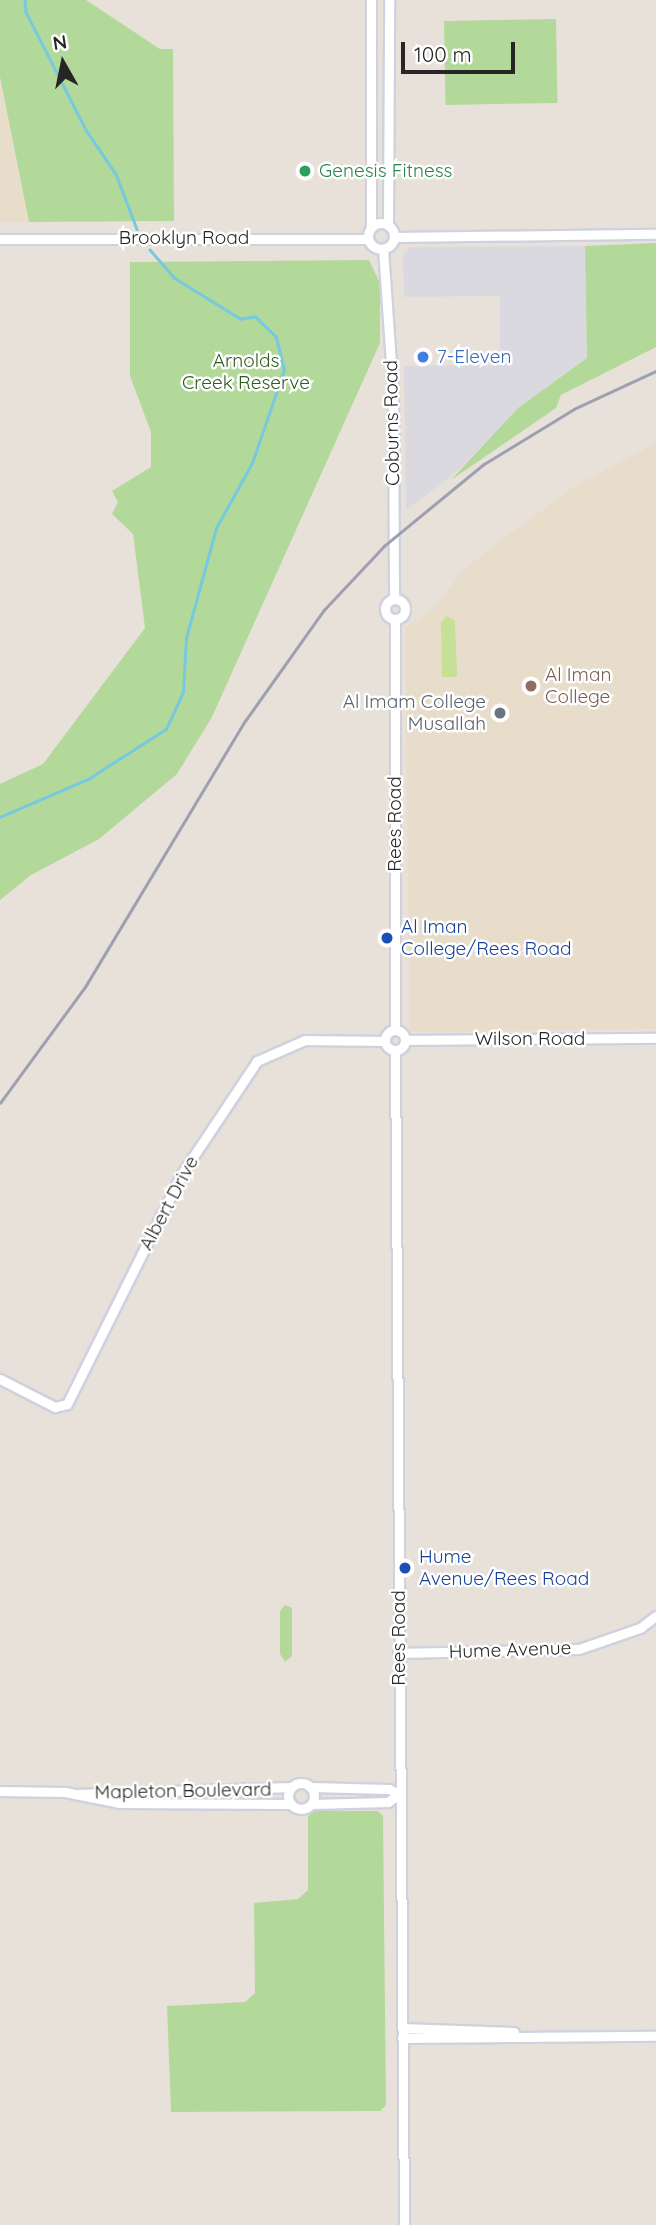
<!DOCTYPE html>
<style>
body{margin:0}
#map{position:relative;width:656px;height:2225px;overflow:hidden;background:#e8e1d9;font-family:Quicksand,sans-serif}
div>[style]{position:absolute}
.industrial>*{inset:0;background:#dbd9e0}
.education>*{inset:0;background:#e8ddca}
.green>*{inset:0;background:#b3d99a;transform-origin:0 0}
.pitch>*{inset:0;background:#c5e097}
.stream>*{height:2.5px;margin:-1.25px;padding:0 1.25px;transform-origin:1.25px;border-radius:1.25px;background:#75c9e0}
.roads{filter:drop-shadow(2px 0 #cfd2de) drop-shadow(-2px 0 #cfd2de) drop-shadow(0 2px #cfd2de) drop-shadow(0 -2px #cfd2de)}
.secondary>*{height:9px;margin:-4.5px;padding:0 4.5px;transform-origin:4.5px;border-radius:4.5px;background:#fff}
.secondary>.ring{margin:-4.5px;padding:0;box-sizing:content-box;background:none;border:9px solid #fff;border-radius:50%}
.rail>*{height:2.5px;margin:-1.25px;padding:0 1.25px;transform-origin:1.25px;border-radius:1.25px;background:#9da0af}
.dots>*{width:19px;height:19px;translate:-50% -50%;box-sizing:border-box;border:4px solid #fff;border-radius:50%}
span{translate:-50% -50%;white-space:nowrap;text-align:center;line-height:1.15;-webkit-text-stroke:5px #fff;paint-order:stroke}
.leisure-label{font-size:19px;color:#27864d}
.left{translate:0 -50%;text-align:left}
.street-label{font-size:19px;color:#262626}
.shop-label{font-size:19px;color:#366cbe}
.park-label{font-size:19px;color:#2f5a20}
.education-label{font-size:19px;color:#785e54}
.worship-label{font-size:19px;color:#5b616d}
.right{translate:-100% -50%;text-align:right}
.transit-label{font-size:19px;color:#164399}
.north{position:absolute;left:28px;top:28px;width:70px;height:70px;-webkit-text-stroke:5px #fff;paint-order:stroke;rotate:351deg;font-size:19px;font-weight:700;line-height:28px;text-align:center;color:#262626}
.north::after{content:'';display:block;margin:auto;width:24px;height:32px;background:#262626;clip-path:polygon(50% 0,100% 100%,50% 72%,0 100%)}
.scale{position:absolute;left:401px;top:42px;width:114px;height:32px;box-sizing:border-box;border:4px solid #262626;border-top:0;padding-left:9px;font-size:21px;line-height:24px;white-space:nowrap;color:#262626;-webkit-text-stroke:5px #fff;paint-order:stroke}
</style>
<div id="map">
<div class="industrial">
<i style="clip-path:polygon(585px 246px,587px 358px,518px 408px,458px 471px,406px 510px,404px 366px,500px 365px,500px 296px,404px 297px,403px 254px,410px 247px)"></i>
</div>
<div class="education">
<i style="clip-path:polygon(0 77px,29px 222px,0 222px)"></i>
<i style="clip-path:polygon(656px 443px,656px 1029px,410px 1032px,405px 627px,432px 611px,461px 572px,504px 538px,575px 486px)"></i>
</div>
<div class="green">
<i style="clip-path:polygon(0 0,86px 0,160px 49px,173px 49px,174px 221px,29px 222px,0 77px)"></i>
<i style="left:556px;top:19px;width:84px;height:112px;rotate:89deg"></i>
<i style="clip-path:polygon(656px 243px,656px 347px,561px 395px,556px 408px,451px 480px,518px 408px,587px 358px,585px 246px)"></i>
<i style="clip-path:polygon(369px 260px,380px 283px,380px 343px,212px 717px,177px 774px,99px 839px,31px 875px,0 900px,0 784px,43px 764px,145px 628px,133px 534px,112px 514px,118px 502px,112px 491px,151px 467px,151px 432px,130px 376px,130px 262px)"></i>
<i style="clip-path:polygon(285px 1605px,292px 1608px,292px 1656px,285px 1662px,280px 1654px,280px 1611px)"></i>
<i style="clip-path:polygon(313px 1811px,378px 1811px,383px 1816px,386px 2105px,380px 2111px,171px 2112px,167px 2006px,245px 2002px,255px 1993px,254px 1903px,298px 1899px,308px 1890px,308px 1817px)"></i>
</div>
<div class="pitch">
<i style="clip-path:polygon(447px 616px,455px 621px,457px 677px,442px 677px,441px 622px)"></i>
</div>
<div class="stream">
<i style="left:25px;top:0;width:12px;rotate:85deg"></i>
<i style="left:26px;top:12px;width:132px;rotate:63deg"></i>
<i style="left:86px;top:130px;width:53px;rotate:55.7deg"></i>
<i style="left:116px;top:174px;width:59px;rotate:69.1deg"></i>
<i style="left:0;top:817px;width:96px;rotate:-23.4deg"></i>
<i style="left:88px;top:779px;width:93px;rotate:-32.7deg"></i>
<i style="left:166px;top:729px;width:41px;rotate:-65.3deg"></i>
<i style="left:183px;top:692px;width:54px;rotate:-86.8deg"></i>
<i style="left:186px;top:638px;width:114px;rotate:-74.7deg"></i>
<i style="left:216px;top:528px;width:74px;rotate:-61deg"></i>
<i style="left:252px;top:463px;width:98px;rotate:-71deg"></i>
<i style="left:284px;top:370px;width:34px;rotate:-104deg"></i>
<i style="left:276px;top:337px;width:29px;rotate:-136deg"></i>
<i style="left:255px;top:317px;width:15px;rotate:172deg"></i>
<i style="left:240px;top:319px;width:78px;rotate:-148.2deg"></i>
<i style="left:174px;top:278px;width:37px;rotate:-131deg"></i>
</div>
<div class="roads">
<div class="secondary">
<i style="left:371px;top:0;width:227px;rotate:90deg"></i>
<i class="ring" style="left:368px;top:223px;width:17px;height:17px"></i>
<i style="left:388px;top:225px;width:225px;rotate:-89.7deg"></i>
<i style="left:394px;top:237px;width:262px;rotate:-0.7deg"></i>
<i style="left:0;top:239px;width:368px"></i>
<i style="left:383px;top:249px;width:144px;rotate:86deg"></i>
<i style="left:393px;top:393px;width:205px;rotate:89.7deg"></i>
<i class="ring" style="left:385px;top:599px;width:11px;height:11px"></i>
<i style="left:395px;top:619px;width:410px;rotate:90deg"></i>
<i class="ring" style="left:385px;top:1030px;width:11px;height:11px"></i>
<i style="left:405px;top:1040px;width:251px;rotate:-0.5deg"></i>
<i style="left:395px;top:1050px;width:1175px;rotate:89.56deg"></i>
<i style="left:0;top:1379px;width:62px;rotate:27deg"></i>
<i style="left:55px;top:1407px;width:12px;rotate:-14deg"></i>
<i style="left:67px;top:1404px;width:256px;rotate:-63.5deg"></i>
<i style="left:181px;top:1175px;width:137px;rotate:-56.3deg"></i>
<i style="left:257px;top:1061px;width:52px;rotate:-23.6deg"></i>
<i style="left:305px;top:1040px;width:79px;rotate:0.7deg"></i>
<i style="left:398px;top:1653px;width:181px;rotate:-1.3deg"></i>
<i style="left:579px;top:1649px;width:65px;rotate:-19deg"></i>
<i style="left:640px;top:1628px;width:20px;rotate:-37deg"></i>
<i class="ring" style="left:288px;top:1783px;width:17px;height:17px"></i>
<i style="left:311px;top:1787px;width:78px;rotate:1.5deg"></i>
<i style="left:389px;top:1789px;width:11px;rotate:27deg"></i>
<i style="left:399px;top:1794px;width:14px;rotate:144deg"></i>
<i style="left:388px;top:1802px;width:76px;rotate:178.5deg"></i>
<i style="left:0;top:1791px;width:65px;rotate:0.9deg"></i>
<i style="left:65px;top:1792px;width:55px;rotate:11.5deg"></i>
<i style="left:119px;top:1803px;width:172px;rotate:0.3deg"></i>
<i style="left:77px;top:1794px;width:214px;rotate:-1.9deg"></i>
<i style="left:402px;top:2028px;width:112px;rotate:2deg"></i>
<i style="left:402px;top:2038px;width:254px;rotate:-0.5deg"></i>
</div>
</div>
<div class="rail">
<i style="left:0;top:1103px;width:144px;rotate:-53.8deg"></i>
<i style="left:85px;top:987px;width:310px;rotate:-59deg"></i>
<i style="left:245px;top:721px;width:136px;rotate:-54.6deg"></i>
<i style="left:324px;top:610px;width:88px;rotate:-46.8deg"></i>
<i style="left:384px;top:546px;width:129px;rotate:-39.4deg"></i>
<i style="left:484px;top:464px;width:105px;rotate:-31.4deg"></i>
<i style="left:574px;top:409px;width:90px;rotate:-24.9deg"></i>
</div>
<div class="dots">
<i style="left:305px;top:171px;background:#2e9e5b"></i>
<i style="left:423px;top:357px;background:#3f7fe0"></i>
<i style="left:531px;top:686px;background:#8d6e63"></i>
<i style="left:500px;top:713px;background:#6b7280"></i>
<i style="left:387px;top:938px;background:#1a4fb4"></i>
<i style="left:405px;top:1568px;background:#1a4fb4"></i>
</div>
<div class="leisure-label">
<span class="left" style="left:319px;top:171px">Genesis Fitness</span>
</div>
<div class="street-label">
<span style="left:184px;top:238px">Brooklyn Road</span>
<span style="left:392px;top:423px;rotate:-91deg">Coburns Road</span>
<span style="left:395px;top:824px;rotate:-90deg">Rees Road</span>
<span style="left:530px;top:1039px">Wilson Road</span>
<span style="left:169px;top:1203px;rotate:-62deg">Albert Drive</span>
<span style="left:399px;top:1638px;rotate:-90deg">Rees Road</span>
<span style="left:510px;top:1650px;rotate:-2deg">Hume Avenue</span>
<span style="left:183px;top:1791px;rotate:-1deg">Mapleton Boulevard</span>
</div>
<div class="shop-label">
<span class="left" style="left:437px;top:357px">7-Eleven</span>
</div>
<div class="park-label">
<span style="left:246px;top:372px">Arnolds<br>Creek Reserve</span>
</div>
<div class="education-label">
<span class="left" style="left:545px;top:686px">Al Iman<br>College</span>
</div>
<div class="worship-label">
<span class="right" style="left:486px;top:713px">Al Imam College<br>Musallah</span>
</div>
<div class="transit-label">
<span class="left" style="left:401px;top:938px">Al Iman<br>College/Rees Road</span>
<span class="left" style="left:419px;top:1568px">Hume<br>Avenue/Rees Road</span>
</div>
<div class="north">N</div>
<div class="scale">100 m</div>
</div>
